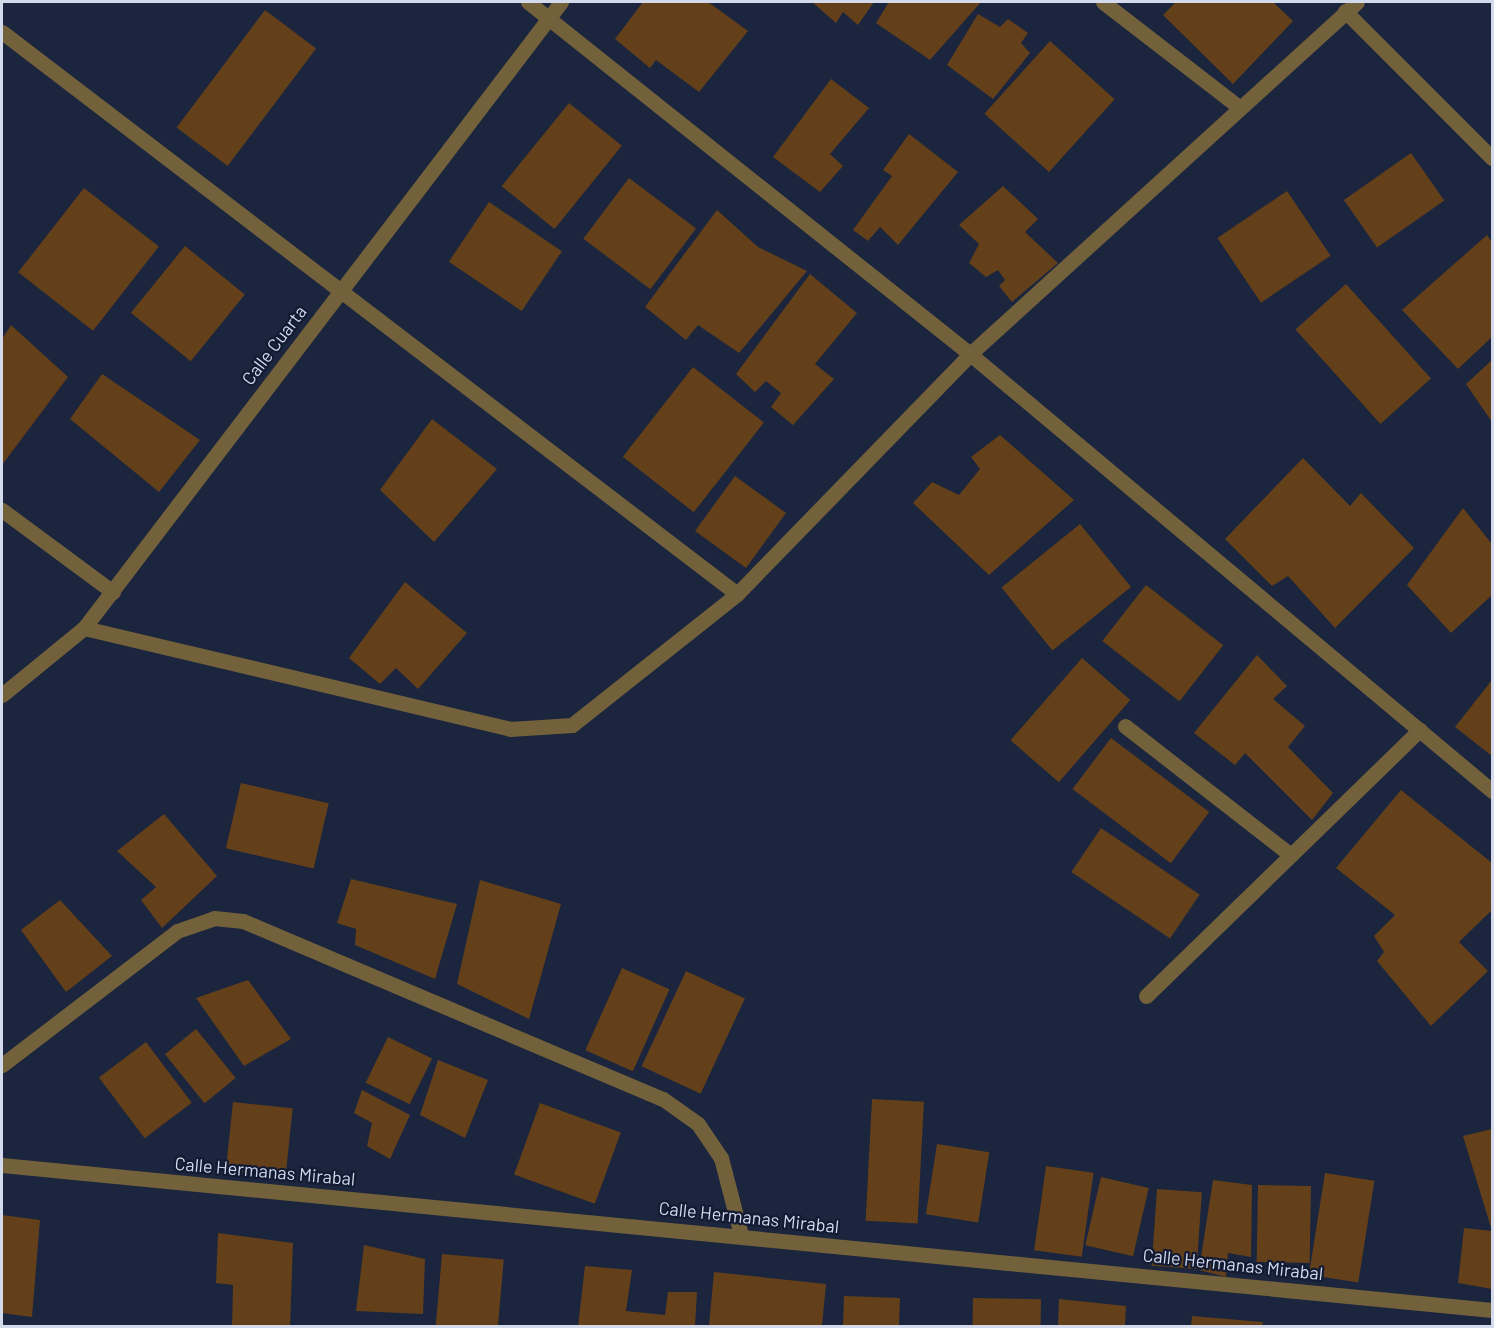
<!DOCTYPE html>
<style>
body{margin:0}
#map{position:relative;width:1494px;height:1328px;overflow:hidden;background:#1b253d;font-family:Barlow,sans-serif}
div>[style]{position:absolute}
.building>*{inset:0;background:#633f1a;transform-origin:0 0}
.minor>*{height:15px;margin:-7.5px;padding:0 7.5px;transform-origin:7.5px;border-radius:7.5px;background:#72613b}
span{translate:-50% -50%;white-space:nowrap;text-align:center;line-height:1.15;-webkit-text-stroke:4.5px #121b33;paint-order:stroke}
.street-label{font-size:18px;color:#d3daeb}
.frame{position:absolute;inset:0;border:3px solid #d3daeb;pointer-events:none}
</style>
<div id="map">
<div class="building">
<i style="clip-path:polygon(643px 2px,708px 2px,748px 31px,699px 92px,656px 60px,650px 68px,615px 39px)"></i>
<i style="clip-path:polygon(812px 2px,874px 2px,858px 25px,843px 12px,836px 23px)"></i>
<i style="clip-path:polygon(889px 2px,981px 2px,930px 60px,876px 23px)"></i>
<i style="clip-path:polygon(1176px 2px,1273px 2px,1293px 21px,1233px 84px,1163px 15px)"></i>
<i style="left:265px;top:10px;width:64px;height:147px;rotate:37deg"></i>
<i style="clip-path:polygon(978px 14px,1000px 27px,1008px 19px,1028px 33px,1021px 43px,1030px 53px,993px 99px,947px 65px)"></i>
<i style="left:1050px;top:41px;width:87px;height:98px;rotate:42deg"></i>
<i style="clip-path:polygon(831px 79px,869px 108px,830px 154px,843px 166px,820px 192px,773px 157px)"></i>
<i style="left:569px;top:103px;width:68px;height:107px;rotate:39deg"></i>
<i style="clip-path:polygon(909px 134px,958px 172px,898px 245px,880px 227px,868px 241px,853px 230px,892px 176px,883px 170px)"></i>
<i style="left:1411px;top:153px;width:58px;height:82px;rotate:55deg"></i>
<i style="left:629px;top:178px;width:84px;height:76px;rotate:37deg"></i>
<i style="clip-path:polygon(1003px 186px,1038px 219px,1025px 232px,1058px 263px,1012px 302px,999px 286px,1005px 280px,998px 270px,986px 277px,969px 263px,979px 244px,959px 225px)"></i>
<i style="left:84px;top:188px;width:95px;height:107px;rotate:38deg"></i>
<i style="left:1287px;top:191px;width:78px;height:84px;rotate:56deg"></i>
<i style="left:489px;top:202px;width:88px;height:72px;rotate:34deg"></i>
<i style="clip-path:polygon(717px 210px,758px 247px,807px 271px,739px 353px,698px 325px,686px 340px,645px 307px)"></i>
<i style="clip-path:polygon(1487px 235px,1492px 242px,1492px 337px,1458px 369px,1402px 310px)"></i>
<i style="left:185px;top:246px;width:77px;height:86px;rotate:39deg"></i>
<i style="clip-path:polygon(810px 274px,857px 313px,815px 364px,834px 379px,793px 425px,771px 407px,781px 393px,766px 381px,755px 392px,736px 374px)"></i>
<i style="left:1346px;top:284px;width:127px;height:68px;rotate:48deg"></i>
<i style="clip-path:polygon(11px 325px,68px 377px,2px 465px,2px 339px)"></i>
<i style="clip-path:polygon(1492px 360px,1492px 422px,1466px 384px)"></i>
<i style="left:693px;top:367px;width:90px;height:114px;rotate:38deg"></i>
<i style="clip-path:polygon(102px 374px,200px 440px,159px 492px,70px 419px)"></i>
<i style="clip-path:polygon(432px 419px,497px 469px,434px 542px,380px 490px)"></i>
<i style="clip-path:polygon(1000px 435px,1074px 500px,989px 575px,913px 503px,932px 482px,959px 495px,980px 469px,971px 457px)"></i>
<i style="clip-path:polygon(1303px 458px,1350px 506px,1361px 493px,1414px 548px,1335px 628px,1288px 576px,1272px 586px,1225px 539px)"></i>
<i style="left:735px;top:476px;width:63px;height:68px;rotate:36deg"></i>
<i style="clip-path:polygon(1463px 508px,1492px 544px,1492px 595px,1451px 633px,1407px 585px)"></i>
<i style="left:1080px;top:524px;width:81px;height:101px;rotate:51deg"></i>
<i style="clip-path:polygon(405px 582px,467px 633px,418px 689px,396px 668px,380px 684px,349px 658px)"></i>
<i style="left:1146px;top:585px;width:98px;height:71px;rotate:38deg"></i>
<i style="clip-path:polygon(1257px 655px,1287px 686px,1273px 699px,1305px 726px,1288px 747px,1333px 793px,1312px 820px,1245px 753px,1235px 765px,1194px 733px)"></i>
<i style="left:1082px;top:658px;width:64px;height:109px;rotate:41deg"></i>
<i style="clip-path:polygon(1492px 680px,1492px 756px,1455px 727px)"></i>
<i style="left:1111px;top:738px;width:123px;height:64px;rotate:37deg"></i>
<i style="left:241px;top:783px;width:90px;height:67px;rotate:13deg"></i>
<i style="clip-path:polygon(1401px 790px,1492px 863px,1492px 910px,1459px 942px,1488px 971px,1431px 1026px,1377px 961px,1384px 952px,1374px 936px,1395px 915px,1336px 868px)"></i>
<i style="clip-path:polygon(164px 814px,217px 876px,162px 928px,141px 900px,156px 887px,117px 851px)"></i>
<i style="left:1101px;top:828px;width:119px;height:53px;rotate:34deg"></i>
<i style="clip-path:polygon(351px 879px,457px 904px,435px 979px,355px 945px,356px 929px,337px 923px)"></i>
<i style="clip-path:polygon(480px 880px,561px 904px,529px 1019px,457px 984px)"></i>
<i style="clip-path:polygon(60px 900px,112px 956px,66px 992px,21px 930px)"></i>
<i style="left:622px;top:968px;width:52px;height:90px;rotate:24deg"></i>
<i style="left:686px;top:971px;width:65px;height:105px;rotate:25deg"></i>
<i style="clip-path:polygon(248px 980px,291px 1039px,244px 1066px,196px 998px)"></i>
<i style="left:196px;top:1029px;width:63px;height:40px;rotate:51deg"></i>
<i style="left:388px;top:1037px;width:49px;height:51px;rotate:26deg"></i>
<i style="left:146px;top:1042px;width:76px;height:59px;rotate:53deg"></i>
<i style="clip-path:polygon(438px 1060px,488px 1080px,465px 1138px,420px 1115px)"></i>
<i style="clip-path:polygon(362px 1090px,410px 1115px,390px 1159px,367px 1146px,372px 1123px,354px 1113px)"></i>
<i style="left:872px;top:1099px;width:52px;height:122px;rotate:3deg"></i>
<i style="left:233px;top:1102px;width:60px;height:69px;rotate:6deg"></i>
<i style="left:540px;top:1103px;width:86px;height:76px;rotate:20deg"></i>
<i style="clip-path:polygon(1492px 1129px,1492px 1231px,1463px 1136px)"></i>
<i style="left:937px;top:1144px;width:53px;height:71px;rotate:9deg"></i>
<i style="left:1046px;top:1166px;width:48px;height:85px;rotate:8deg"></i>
<i style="left:1325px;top:1173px;width:50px;height:103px;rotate:9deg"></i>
<i style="left:1101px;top:1177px;width:49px;height:70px;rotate:13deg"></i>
<i style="clip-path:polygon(1213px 1180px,1252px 1185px,1251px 1257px,1228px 1253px,1226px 1277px,1199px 1270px)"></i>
<i style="left:1258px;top:1185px;width:53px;height:77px;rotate:1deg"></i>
<i style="left:1157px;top:1189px;width:45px;height:77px;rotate:4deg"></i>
<i style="clip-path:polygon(2px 1215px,40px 1220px,32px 1317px,2px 1313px)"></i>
<i style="clip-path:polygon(1464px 1228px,1492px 1231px,1492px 1289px,1458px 1283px)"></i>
<i style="clip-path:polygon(218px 1233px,293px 1243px,290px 1326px,232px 1326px,233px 1285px,216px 1283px)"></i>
<i style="clip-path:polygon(364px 1245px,425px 1259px,423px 1314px,356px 1311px)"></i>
<i style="left:442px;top:1254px;width:62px;height:72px;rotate:5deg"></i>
<i style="clip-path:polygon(585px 1266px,632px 1270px,626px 1311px,665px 1315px,668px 1292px,697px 1292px,695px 1326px,578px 1326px)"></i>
<i style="clip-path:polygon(714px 1272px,826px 1284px,822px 1326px,709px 1326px)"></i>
<i style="left:844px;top:1296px;width:56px;height:30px;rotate:2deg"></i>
<i style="left:973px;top:1298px;width:68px;height:28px;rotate:1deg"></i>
<i style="clip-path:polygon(1059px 1299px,1126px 1306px,1125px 1326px,1058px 1326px)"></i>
<i style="clip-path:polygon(1192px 1316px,1263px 1322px,1262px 1326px,1191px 1326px)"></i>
</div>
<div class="minor">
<i style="left:528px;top:2px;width:565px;rotate:38.53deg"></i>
<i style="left:970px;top:354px;width:681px;rotate:39.93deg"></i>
<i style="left:1103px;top:2px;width:172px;rotate:37.7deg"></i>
<i style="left:1345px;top:11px;width:208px;rotate:45deg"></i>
<i style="left:2px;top:32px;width:925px;rotate:37.4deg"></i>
<i style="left:2px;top:510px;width:138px;rotate:36.5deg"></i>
<i style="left:84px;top:628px;width:438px;rotate:13.3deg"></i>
<i style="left:510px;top:729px;width:62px;rotate:-3.7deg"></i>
<i style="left:572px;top:725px;width:211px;rotate:-38.4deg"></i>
<i style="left:737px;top:594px;width:334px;rotate:-45.8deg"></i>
<i style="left:970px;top:354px;width:523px;rotate:-42.29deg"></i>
<i style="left:2px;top:695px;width:106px;rotate:-39.3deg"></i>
<i style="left:84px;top:628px;width:787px;rotate:-52.69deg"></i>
<i style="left:1125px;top:726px;width:210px;rotate:37.9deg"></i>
<i style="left:1146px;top:996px;width:382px;rotate:-44.2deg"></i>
<i style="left:2px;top:1065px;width:220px;rotate:-37.4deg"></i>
<i style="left:177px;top:931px;width:39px;rotate:-19deg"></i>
<i style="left:214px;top:918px;width:29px;rotate:6deg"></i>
<i style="left:243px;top:921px;width:456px;rotate:23deg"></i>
<i style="left:663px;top:1099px;width:43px;rotate:35.5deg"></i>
<i style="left:698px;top:1124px;width:41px;rotate:55.9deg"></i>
<i style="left:721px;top:1158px;width:80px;rotate:75.4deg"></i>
<i style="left:2px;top:1165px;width:1497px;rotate:5.56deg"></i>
</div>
<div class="street-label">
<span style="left:274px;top:345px;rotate:-53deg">Calle Cuarta</span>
<span style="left:265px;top:1171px;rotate:5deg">Calle Hermanas Mirabal</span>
<span style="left:749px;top:1217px;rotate:6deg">Calle Hermanas Mirabal</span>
<span style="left:1233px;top:1264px;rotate:6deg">Calle Hermanas Mirabal</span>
</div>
<div class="frame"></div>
</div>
